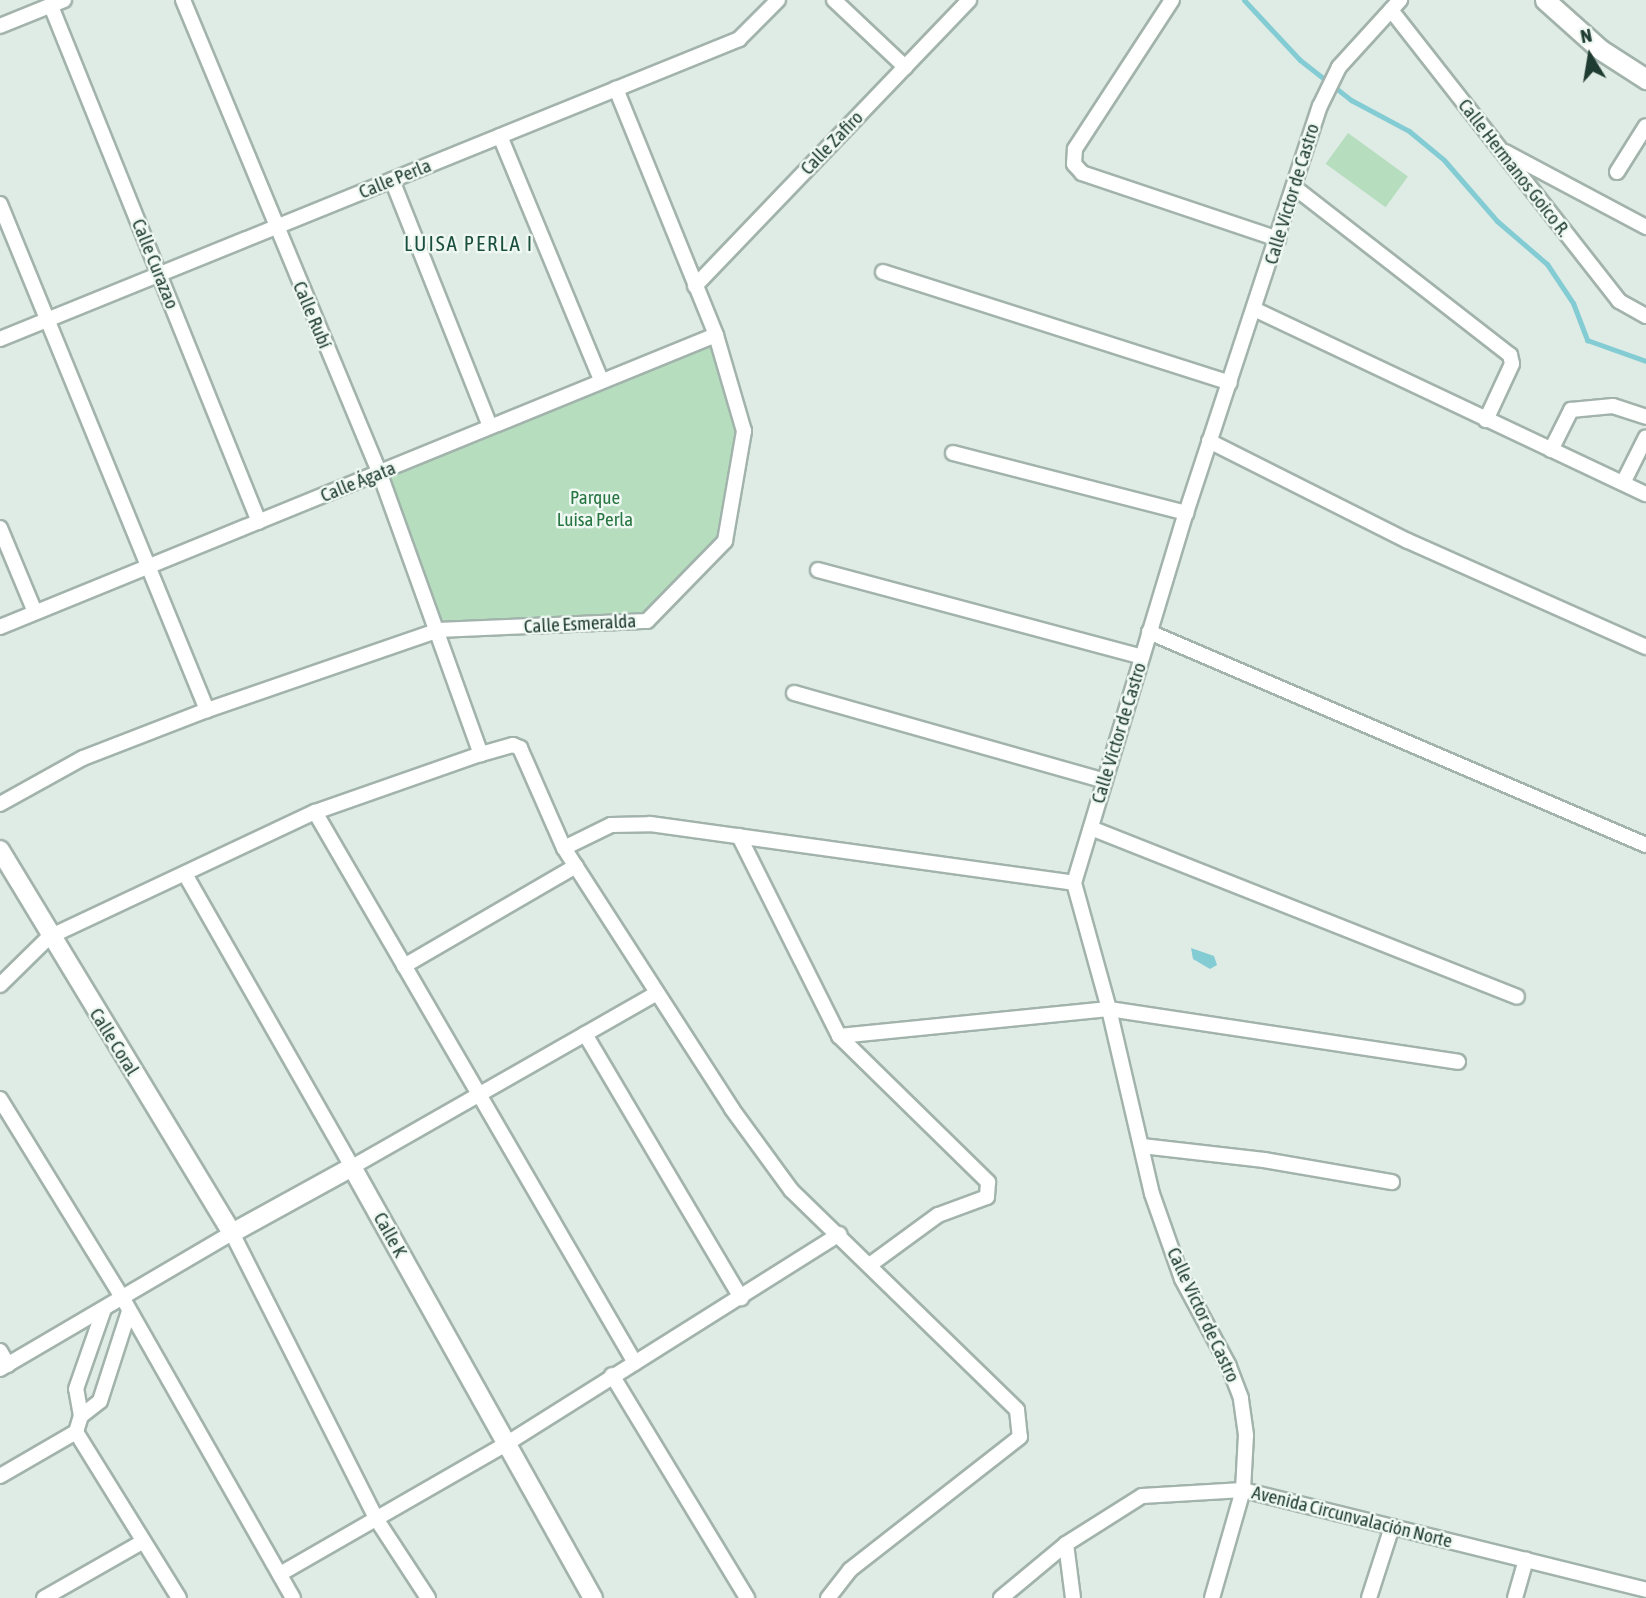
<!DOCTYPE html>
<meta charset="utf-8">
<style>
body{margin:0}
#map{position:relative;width:1646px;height:1598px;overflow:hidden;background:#dfebe5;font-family:"Asap Condensed",sans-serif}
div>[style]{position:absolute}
.green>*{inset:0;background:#b6debe;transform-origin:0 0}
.water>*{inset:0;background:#83ccd4}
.stream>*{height:5px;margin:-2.5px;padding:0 2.5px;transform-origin:2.5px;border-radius:2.5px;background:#83ccd4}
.roads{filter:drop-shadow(2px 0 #a2b3ac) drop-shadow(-2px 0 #a2b3ac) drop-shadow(0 2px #a2b3ac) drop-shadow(0 -2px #a2b3ac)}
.minor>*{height:14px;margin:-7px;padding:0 7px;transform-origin:7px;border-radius:7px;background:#fff}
.tertiary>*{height:18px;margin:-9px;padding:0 9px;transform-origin:9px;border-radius:9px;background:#fff}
.secondary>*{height:19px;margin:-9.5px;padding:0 9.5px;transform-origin:9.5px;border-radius:9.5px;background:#fff}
span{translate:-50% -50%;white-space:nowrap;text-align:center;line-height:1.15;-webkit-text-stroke:5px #eff8f3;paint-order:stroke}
.street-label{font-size:19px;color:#1f3c32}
.park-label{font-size:19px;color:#277541}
.neighbourhood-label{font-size:21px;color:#1a4f3f;letter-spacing:2px}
.north{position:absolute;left:1555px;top:21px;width:70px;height:70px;-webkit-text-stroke:5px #eff8f3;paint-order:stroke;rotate:349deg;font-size:19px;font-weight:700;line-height:28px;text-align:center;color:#1f3c32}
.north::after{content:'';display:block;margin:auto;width:24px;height:32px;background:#1f3c32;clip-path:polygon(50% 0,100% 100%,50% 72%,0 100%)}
</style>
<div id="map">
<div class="green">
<i style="left:1348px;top:133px;width:74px;height:38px;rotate:36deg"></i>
<i style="clip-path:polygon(716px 335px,744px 431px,725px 541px,647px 621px,439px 630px,380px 474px)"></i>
</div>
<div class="water">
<i style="clip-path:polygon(1191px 948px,1214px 956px,1217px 965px,1210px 969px,1193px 959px)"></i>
</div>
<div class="stream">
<i style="left:1244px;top:0;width:82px;rotate:47deg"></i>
<i style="left:1300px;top:60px;width:65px;rotate:38.1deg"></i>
<i style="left:1351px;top:100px;width:66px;rotate:28.1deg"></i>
<i style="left:1409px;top:131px;width:45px;rotate:39.6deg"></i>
<i style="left:1444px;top:160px;width:81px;rotate:49deg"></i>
<i style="left:1497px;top:221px;width:66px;rotate:40.7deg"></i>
<i style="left:1547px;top:264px;width:47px;rotate:56.3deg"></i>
<i style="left:1573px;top:303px;width:40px;rotate:69deg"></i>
<i style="left:1587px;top:340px;width:63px;rotate:19.6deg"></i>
</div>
<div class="roads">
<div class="minor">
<i style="left:183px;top:0;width:513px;rotate:67.43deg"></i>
<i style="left:380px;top:474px;width:298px;rotate:70.2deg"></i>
<i style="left:481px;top:754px;width:33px;rotate:-16deg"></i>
<i style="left:513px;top:745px;width:8px;rotate:23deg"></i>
<i style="left:520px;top:748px;width:109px;rotate:66.3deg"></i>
<i style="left:564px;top:848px;width:310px;rotate:57.2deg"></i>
<i style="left:732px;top:1109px;width:100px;rotate:53.9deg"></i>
<i style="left:791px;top:1190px;width:315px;rotate:44.2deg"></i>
<i style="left:1017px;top:1410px;width:27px;rotate:84deg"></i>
<i style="left:1020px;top:1437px;width:216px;rotate:142deg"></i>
<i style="left:850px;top:1570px;width:36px;rotate:128deg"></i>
<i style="left:834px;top:0;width:98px;rotate:43.3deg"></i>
<i style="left:1172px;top:0;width:178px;rotate:123.1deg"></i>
<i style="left:1075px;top:149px;width:15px;rotate:94deg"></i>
<i style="left:1074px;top:164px;width:12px;rotate:48deg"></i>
<i style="left:1082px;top:173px;width:207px;rotate:18.6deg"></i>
<i style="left:51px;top:6px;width:556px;rotate:68.05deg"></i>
<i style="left:1391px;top:10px;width:370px;rotate:51.9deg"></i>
<i style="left:1619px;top:301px;width:31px;rotate:29deg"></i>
<i style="left:0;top:26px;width:69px;rotate:-22.1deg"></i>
<i style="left:500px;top:136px;width:264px;rotate:67.5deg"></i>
<i style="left:1505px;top:152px;width:160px;rotate:28deg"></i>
<i style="left:1617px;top:172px;width:54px;rotate:-57.8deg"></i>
<i style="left:392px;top:180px;width:263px;rotate:68.3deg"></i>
<i style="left:1294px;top:187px;width:274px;rotate:37.9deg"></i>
<i style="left:1510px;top:355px;width:9px;rotate:77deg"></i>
<i style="left:1512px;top:364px;width:62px;rotate:114.9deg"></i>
<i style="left:0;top:204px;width:547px;rotate:67.75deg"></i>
<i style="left:883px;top:272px;width:364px;rotate:17.7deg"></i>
<i style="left:695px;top:286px;width:396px;rotate:-46.2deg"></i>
<i style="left:1256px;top:310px;width:431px;rotate:25.3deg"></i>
<i style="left:0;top:339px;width:798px;rotate:-22.09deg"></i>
<i style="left:739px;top:39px;width:55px;rotate:-45deg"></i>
<i style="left:1209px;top:441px;width:223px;rotate:26.7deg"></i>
<i style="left:1408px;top:541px;width:261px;rotate:24deg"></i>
<i style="left:1551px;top:450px;width:45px;rotate:-63.4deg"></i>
<i style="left:1571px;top:410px;width:42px;rotate:-5.4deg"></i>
<i style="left:1613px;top:406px;width:35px;rotate:18deg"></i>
<i style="left:953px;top:453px;width:241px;rotate:14.4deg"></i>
<i style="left:1623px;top:483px;width:51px;rotate:-63.4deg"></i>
<i style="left:0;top:528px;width:91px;rotate:67.4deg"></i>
<i style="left:818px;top:570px;width:335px;rotate:15deg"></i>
<i style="left:0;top:627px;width:773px;rotate:-22.19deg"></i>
<i style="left:1149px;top:632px;width:541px;rotate:23.2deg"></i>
<i style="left:794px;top:693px;width:323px;rotate:15.8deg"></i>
<i style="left:0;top:804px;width:95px;rotate:-29deg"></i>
<i style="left:83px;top:758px;width:133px;rotate:-21.2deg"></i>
<i style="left:207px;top:710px;width:245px;rotate:-19deg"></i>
<i style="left:439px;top:630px;width:208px;rotate:-2.5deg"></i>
<i style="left:647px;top:621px;width:112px;rotate:-45.7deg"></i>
<i style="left:725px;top:541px;width:112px;rotate:-80.2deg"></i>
<i style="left:744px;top:431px;width:100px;rotate:-106.3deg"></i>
<i style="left:716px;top:335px;width:266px;rotate:-112.1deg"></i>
<i style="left:315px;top:812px;width:637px;rotate:59.85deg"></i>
<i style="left:1091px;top:828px;width:458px;rotate:21.6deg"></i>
<i style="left:739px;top:836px;width:224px;rotate:63.4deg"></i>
<i style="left:839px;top:1036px;width:209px;rotate:44.4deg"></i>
<i style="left:988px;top:1182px;width:15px;rotate:94deg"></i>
<i style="left:987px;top:1197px;width:52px;rotate:159.8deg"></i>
<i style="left:938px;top:1215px;width:83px;rotate:143.8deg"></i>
<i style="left:564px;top:848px;width:52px;rotate:-26.1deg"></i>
<i style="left:611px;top:825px;width:39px;rotate:-1deg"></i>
<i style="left:650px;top:824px;width:428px;rotate:7.9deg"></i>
<i style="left:185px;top:874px;width:337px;rotate:60.3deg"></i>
<i style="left:352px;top:1167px;width:351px;rotate:-29.7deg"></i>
<i style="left:404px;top:966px;width:199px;rotate:-30.2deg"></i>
<i style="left:0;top:985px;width:69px;rotate:-44.4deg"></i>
<i style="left:49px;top:937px;width:294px;rotate:-25.2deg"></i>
<i style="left:315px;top:812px;width:176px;rotate:-19.3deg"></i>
<i style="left:585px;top:1034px;width:307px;rotate:59.4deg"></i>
<i style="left:839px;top:1036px;width:271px;rotate:-5.7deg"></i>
<i style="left:1109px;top:1009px;width:353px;rotate:8.6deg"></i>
<i style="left:0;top:1099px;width:233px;rotate:58.4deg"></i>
<i style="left:122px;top:1297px;width:346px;rotate:60.4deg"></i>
<i style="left:1142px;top:1146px;width:123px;rotate:6.5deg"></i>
<i style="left:1264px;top:1160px;width:130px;rotate:9.8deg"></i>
<i style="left:0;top:1351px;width:16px;rotate:60deg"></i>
<i style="left:0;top:1369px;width:269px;rotate:-30.4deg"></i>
<i style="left:232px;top:1233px;width:322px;rotate:63.2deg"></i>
<i style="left:377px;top:1520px;width:93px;rotate:56.8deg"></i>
<i style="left:612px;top:1375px;width:261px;rotate:58.8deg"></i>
<i style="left:81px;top:1416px;width:24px;rotate:-38deg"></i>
<i style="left:100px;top:1401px;width:95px;rotate:-72.1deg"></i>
<i style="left:76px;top:1432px;width:17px;rotate:-73deg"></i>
<i style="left:81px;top:1416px;width:27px;rotate:-100deg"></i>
<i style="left:76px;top:1389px;width:85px;rotate:-70.7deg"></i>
<i style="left:0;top:1476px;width:88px;rotate:-30.1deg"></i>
<i style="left:76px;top:1432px;width:195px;rotate:58.2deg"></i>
<i style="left:1066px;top:1544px;width:54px;rotate:82.6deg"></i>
<i style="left:280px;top:1574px;width:261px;rotate:-29.9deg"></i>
<i style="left:506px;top:1444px;width:394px;rotate:-32.2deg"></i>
<i style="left:44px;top:1598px;width:113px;rotate:-29.7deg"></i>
<i style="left:1001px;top:1598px;width:85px;rotate:-39.7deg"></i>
<i style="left:1066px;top:1544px;width:90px;rotate:-32.3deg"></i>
<i style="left:1142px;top:1496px;width:101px;rotate:-3.4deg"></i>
<i style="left:1243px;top:1490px;width:415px;rotate:13.9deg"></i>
<i style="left:1212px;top:1598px;width:112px;rotate:-74deg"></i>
<i style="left:1243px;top:1490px;width:55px;rotate:-86.9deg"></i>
<i style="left:1246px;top:1435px;width:37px;rotate:-98deg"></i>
<i style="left:1241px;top:1398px;width:34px;rotate:-111deg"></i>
<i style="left:1229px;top:1366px;width:99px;rotate:-118.4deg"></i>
<i style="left:1182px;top:1279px;width:90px;rotate:-109.4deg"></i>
<i style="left:1152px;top:1194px;width:190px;rotate:-103.1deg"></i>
<i style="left:1109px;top:1009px;width:131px;rotate:-105.5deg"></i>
<i style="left:1074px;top:883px;width:387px;rotate:-73.2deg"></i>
<i style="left:1186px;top:513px;width:428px;rotate:-71.8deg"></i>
<i style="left:1320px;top:106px;width:43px;rotate:-64deg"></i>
<i style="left:1339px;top:67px;width:91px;rotate:-47.7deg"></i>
<i style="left:1369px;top:1598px;width:75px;rotate:-72.1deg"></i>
<i style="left:1515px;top:1598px;width:40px;rotate:-74deg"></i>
</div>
<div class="tertiary">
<i style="left:0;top:850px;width:448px;rotate:58.8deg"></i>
<i style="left:232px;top:1233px;width:137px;rotate:-28.8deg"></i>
<i style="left:352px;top:1167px;width:494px;rotate:60.8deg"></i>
</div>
<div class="secondary">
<i style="left:1545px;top:0;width:75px;rotate:41.8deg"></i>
<i style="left:1601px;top:50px;width:54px;rotate:32.8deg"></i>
</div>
</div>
<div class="street-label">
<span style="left:832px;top:143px;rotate:-46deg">Calle Zafiro</span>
<span style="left:1514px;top:168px;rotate:52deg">Calle Hermanos Goico R.</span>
<span style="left:395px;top:179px;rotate:-22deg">Calle Perla</span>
<span style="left:1292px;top:194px;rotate:-73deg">Calle Víctor de Castro</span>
<span style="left:155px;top:264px;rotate:68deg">Calle Curazao</span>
<span style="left:312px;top:315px;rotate:67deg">Calle Rubí</span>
<span style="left:358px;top:482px;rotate:-22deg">Calle Ágata</span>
<span style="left:580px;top:624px;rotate:-3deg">Calle Esmeralda</span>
<span style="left:1119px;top:733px;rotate:-73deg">Calle Víctor de Castro</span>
<span style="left:114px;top:1042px;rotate:58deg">Calle Coral</span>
<span style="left:390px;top:1235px;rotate:61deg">Calle K</span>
<span style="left:1203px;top:1315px;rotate:65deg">Calle Víctor de Castro</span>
<span style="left:1352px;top:1517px;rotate:14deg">Avenida Circunvalación Norte</span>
</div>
<div class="park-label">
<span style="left:595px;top:509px">Parque<br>Luisa Perla</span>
</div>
<div class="neighbourhood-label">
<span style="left:469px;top:243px">LUISA PERLA I</span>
</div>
<div class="north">N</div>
</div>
